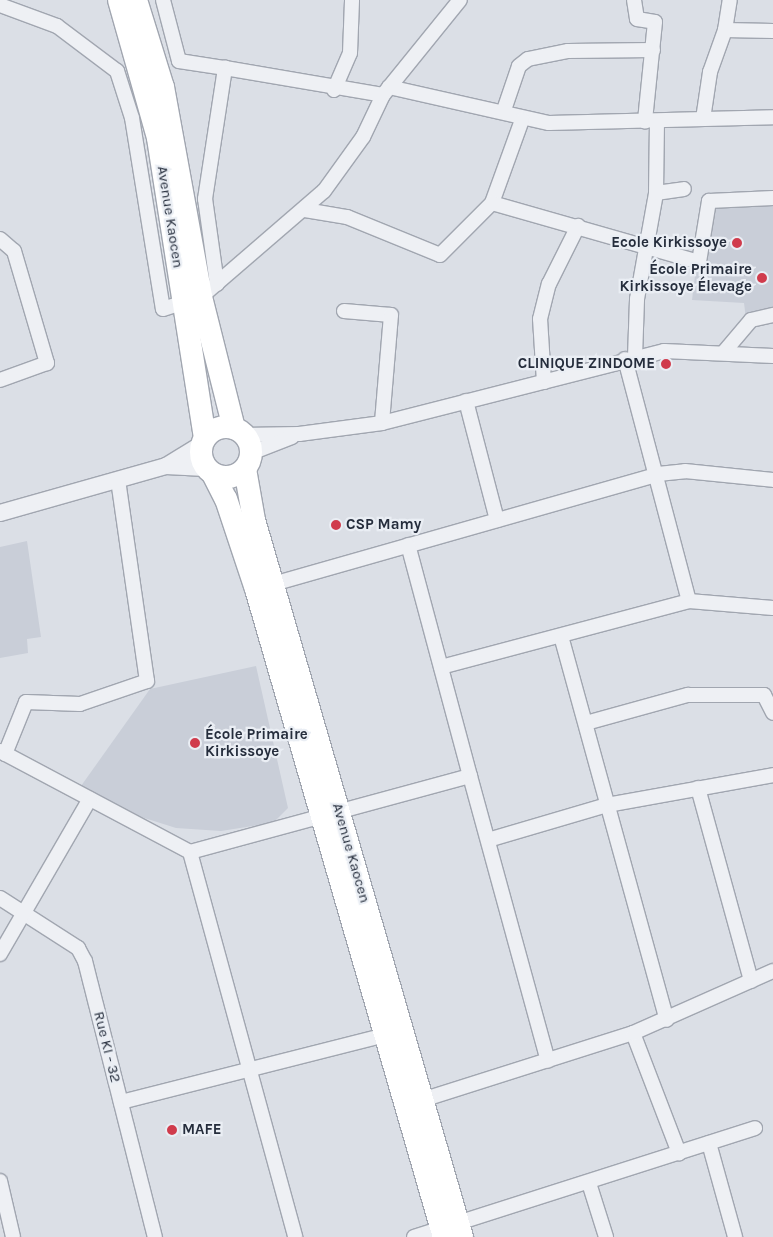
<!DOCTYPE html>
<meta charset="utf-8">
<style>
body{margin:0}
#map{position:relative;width:773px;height:1237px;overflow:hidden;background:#dbdfe6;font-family:Karla,sans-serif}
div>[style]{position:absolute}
.built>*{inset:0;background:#c9ced8}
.roads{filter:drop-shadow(1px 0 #a1a6b0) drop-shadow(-1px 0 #a1a6b0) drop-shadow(0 1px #a1a6b0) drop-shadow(0 -1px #a1a6b0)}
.minor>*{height:14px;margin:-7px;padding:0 7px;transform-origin:7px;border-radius:7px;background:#eef0f4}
.tertiary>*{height:16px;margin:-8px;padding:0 8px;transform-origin:8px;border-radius:8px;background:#eef0f4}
.trunk>*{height:22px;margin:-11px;padding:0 11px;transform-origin:11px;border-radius:11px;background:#fff}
.trunk>.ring{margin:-11px;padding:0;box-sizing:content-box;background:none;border:22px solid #fff;border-radius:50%}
.dots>*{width:14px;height:14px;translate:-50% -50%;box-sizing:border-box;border:2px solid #eaeef4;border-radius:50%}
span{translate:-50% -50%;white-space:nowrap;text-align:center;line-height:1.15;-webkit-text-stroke:4.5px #eaeef4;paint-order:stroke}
.street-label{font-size:15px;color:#252d3c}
.poi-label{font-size:15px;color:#252d3c;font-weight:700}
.right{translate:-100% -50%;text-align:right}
.left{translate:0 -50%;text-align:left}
</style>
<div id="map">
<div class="built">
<i style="clip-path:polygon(773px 192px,773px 319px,746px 319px,744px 303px,692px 300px,705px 195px)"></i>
<i style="clip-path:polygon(27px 541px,41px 637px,27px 639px,28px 653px,0 658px,0 547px)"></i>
<i style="clip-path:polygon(256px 666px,288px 808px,273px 823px,221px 831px,176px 828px,135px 815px,81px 786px,150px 689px)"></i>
</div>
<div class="roads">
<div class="minor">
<i style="left:163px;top:0;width:63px;rotate:75.3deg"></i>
<i style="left:179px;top:61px;width:47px;rotate:8.7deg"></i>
<i style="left:634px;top:0;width:19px;rotate:81deg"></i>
<i style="left:637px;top:19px;width:18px;rotate:9deg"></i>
<i style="left:655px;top:22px;width:100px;rotate:95.8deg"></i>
<i style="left:0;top:5px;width:61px;rotate:20.2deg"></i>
<i style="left:57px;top:26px;width:75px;rotate:36.9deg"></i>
<i style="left:117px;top:71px;width:49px;rotate:72.3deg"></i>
<i style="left:132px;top:118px;width:193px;rotate:80.8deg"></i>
<i style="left:163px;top:309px;width:40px;rotate:-18deg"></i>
<i style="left:201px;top:297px;width:162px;rotate:-40.8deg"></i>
<i style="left:324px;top:191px;width:67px;rotate:-54.2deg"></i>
<i style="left:363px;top:137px;width:47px;rotate:-64.5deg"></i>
<i style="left:383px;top:95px;width:122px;rotate:-51deg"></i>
<i style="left:725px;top:30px;width:48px;rotate:1.2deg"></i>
<i style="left:389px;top:87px;width:164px;rotate:12.7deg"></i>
<i style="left:549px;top:123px;width:224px;rotate:-1.5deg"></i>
<i style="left:334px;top:90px;width:40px;rotate:-66.6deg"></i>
<i style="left:350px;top:53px;width:53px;rotate:-87.8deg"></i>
<i style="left:504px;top:110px;width:46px;rotate:-71.2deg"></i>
<i style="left:519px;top:66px;width:11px;rotate:-38deg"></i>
<i style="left:528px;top:59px;width:41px;rotate:-11.3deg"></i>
<i style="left:568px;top:51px;width:85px;rotate:-0.7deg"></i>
<i style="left:703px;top:119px;width:48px;rotate:-81.5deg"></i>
<i style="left:710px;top:72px;width:45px;rotate:-70.3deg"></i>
<i style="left:725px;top:30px;width:30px;rotate:-81deg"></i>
<i style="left:522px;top:120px;width:88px;rotate:109.9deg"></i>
<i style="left:492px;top:203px;width:215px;rotate:15.9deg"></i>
<i style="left:699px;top:262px;width:62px;rotate:-80.7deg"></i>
<i style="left:709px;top:201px;width:64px;rotate:-2.7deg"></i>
<i style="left:656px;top:193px;width:28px;rotate:-8deg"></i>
<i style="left:305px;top:210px;width:43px;rotate:9.5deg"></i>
<i style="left:347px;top:217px;width:100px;rotate:22.2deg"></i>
<i style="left:440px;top:255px;width:74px;rotate:-45deg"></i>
<i style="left:0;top:239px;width:18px;rotate:41deg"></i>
<i style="left:14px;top:251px;width:117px;rotate:73.6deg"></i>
<i style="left:47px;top:363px;width:50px;rotate:160.1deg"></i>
<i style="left:217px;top:284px;width:86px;rotate:-98deg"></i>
<i style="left:205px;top:199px;width:133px;rotate:-81.3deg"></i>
<i style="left:225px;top:68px;width:160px;rotate:9.7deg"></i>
<i style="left:344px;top:311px;width:47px;rotate:4.9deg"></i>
<i style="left:391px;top:315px;width:108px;rotate:94.8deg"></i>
<i style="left:724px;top:352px;width:42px;rotate:-49.8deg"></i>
<i style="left:751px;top:320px;width:23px;rotate:-13deg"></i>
<i style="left:635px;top:357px;width:58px;rotate:-88deg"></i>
<i style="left:637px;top:299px;width:108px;rotate:-79.8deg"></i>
<i style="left:656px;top:193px;width:72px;rotate:-89.2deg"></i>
<i style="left:625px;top:359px;width:250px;rotate:75.2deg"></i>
<i style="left:544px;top:382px;width:63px;rotate:-93.6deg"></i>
<i style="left:540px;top:319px;width:36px;rotate:-76deg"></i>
<i style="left:549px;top:284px;width:65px;rotate:-63.4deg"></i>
<i style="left:466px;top:401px;width:123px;rotate:75.4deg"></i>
<i style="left:243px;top:435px;width:56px;rotate:-1deg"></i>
<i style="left:299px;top:434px;width:84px;rotate:-7.5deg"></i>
<i style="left:382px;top:423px;width:291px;rotate:-14.3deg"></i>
<i style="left:664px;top:351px;width:109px;rotate:2.6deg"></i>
<i style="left:251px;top:453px;width:44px;rotate:-21.3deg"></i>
<i style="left:273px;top:584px;width:400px;rotate:-15.9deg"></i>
<i style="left:658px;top:474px;width:27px;rotate:-6deg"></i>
<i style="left:685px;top:471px;width:88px;rotate:5.8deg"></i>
<i style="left:561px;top:636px;width:398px;rotate:74.6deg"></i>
<i style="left:441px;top:667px;width:257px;rotate:-14.9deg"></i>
<i style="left:689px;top:601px;width:84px;rotate:4.8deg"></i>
<i style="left:586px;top:723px;width:106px;rotate:-15.4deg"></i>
<i style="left:688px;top:695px;width:76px"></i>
<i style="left:764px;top:695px;width:20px;rotate:63deg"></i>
<i style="left:0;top:751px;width:215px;rotate:28deg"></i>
<i style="left:190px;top:852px;width:290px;rotate:-15.2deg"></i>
<i style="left:470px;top:776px;width:239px;rotate:-105deg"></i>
<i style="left:5px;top:754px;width:56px;rotate:-68deg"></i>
<i style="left:26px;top:702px;width:54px;rotate:2.1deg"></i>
<i style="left:80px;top:704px;width:71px;rotate:-18.9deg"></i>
<i style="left:147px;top:681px;width:203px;rotate:-98.2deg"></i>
<i style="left:470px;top:776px;width:295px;rotate:74.7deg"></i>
<i style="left:698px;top:788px;width:200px;rotate:74.6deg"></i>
<i style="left:488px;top:840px;width:124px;rotate:-16.4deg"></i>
<i style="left:607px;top:805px;width:169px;rotate:-10.2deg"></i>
<i style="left:190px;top:852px;width:399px;rotate:74.7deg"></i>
<i style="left:0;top:898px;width:93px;rotate:32.7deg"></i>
<i style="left:78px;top:948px;width:15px;rotate:62deg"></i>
<i style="left:85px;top:961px;width:285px;rotate:75.8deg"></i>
<i style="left:0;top:954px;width:179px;rotate:-59.9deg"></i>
<i style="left:633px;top:1033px;width:129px;rotate:69deg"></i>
<i style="left:422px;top:1100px;width:221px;rotate:-17.6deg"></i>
<i style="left:633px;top:1033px;width:153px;rotate:-23.9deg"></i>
<i style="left:121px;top:1102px;width:272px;rotate:-14.2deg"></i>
<i style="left:709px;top:1143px;width:98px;rotate:74.5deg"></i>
<i style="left:0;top:1181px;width:57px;rotate:76.9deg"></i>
<i style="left:589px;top:1183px;width:57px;rotate:72.5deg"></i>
<i style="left:414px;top:1237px;width:358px;rotate:-17.7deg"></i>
</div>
<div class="tertiary">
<i style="left:166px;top:466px;width:39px;rotate:3deg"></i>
<i style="left:0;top:513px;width:173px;rotate:-15.8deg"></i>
<i style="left:166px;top:466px;width:42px;rotate:-31.4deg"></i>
</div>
<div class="trunk">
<i style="left:119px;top:0;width:143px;rotate:74.2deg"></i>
<i style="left:158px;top:138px;width:303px;rotate:81.1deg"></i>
<i style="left:136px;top:0;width:91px;rotate:72.8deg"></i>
<i style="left:163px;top:87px;width:213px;rotate:79.7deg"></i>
<i style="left:201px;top:297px;width:135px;rotate:75.9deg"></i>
<i class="ring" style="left:201px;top:427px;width:28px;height:28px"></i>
<i style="left:245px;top:469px;width:52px;rotate:80deg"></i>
<i style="left:254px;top:520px;width:747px;rotate:73.82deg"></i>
<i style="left:213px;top:474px;width:28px;rotate:63deg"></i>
<i style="left:226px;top:499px;width:95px;rotate:71.6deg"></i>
<i style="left:256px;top:589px;width:675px;rotate:73.82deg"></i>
</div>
</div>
<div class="dots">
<i style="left:737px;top:243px;background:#d03b4c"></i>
<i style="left:762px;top:278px;background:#d03b4c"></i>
<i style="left:666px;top:364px;background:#d03b4c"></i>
<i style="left:336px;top:525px;background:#d03b4c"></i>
<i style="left:195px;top:743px;background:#d03b4c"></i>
<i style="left:172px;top:1130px;background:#d03b4c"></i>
</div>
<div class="street-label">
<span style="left:170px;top:217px;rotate:81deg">Avenue Kaocen</span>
<span style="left:351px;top:853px;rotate:74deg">Avenue Kaocen</span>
<span style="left:107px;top:1047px;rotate:76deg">Rue KI - 32</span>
</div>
<div class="poi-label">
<span class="right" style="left:727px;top:243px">Ecole Kirkissoye</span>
<span class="right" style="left:752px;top:278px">École Primaire<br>Kirkissoye Élevage</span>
<span class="right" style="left:655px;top:364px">CLINIQUE ZINDOME</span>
<span class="left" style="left:346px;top:525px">CSP Mamy</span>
<span class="left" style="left:205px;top:743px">École Primaire<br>Kirkissoye</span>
<span class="left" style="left:182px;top:1130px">MAFE</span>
</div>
</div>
